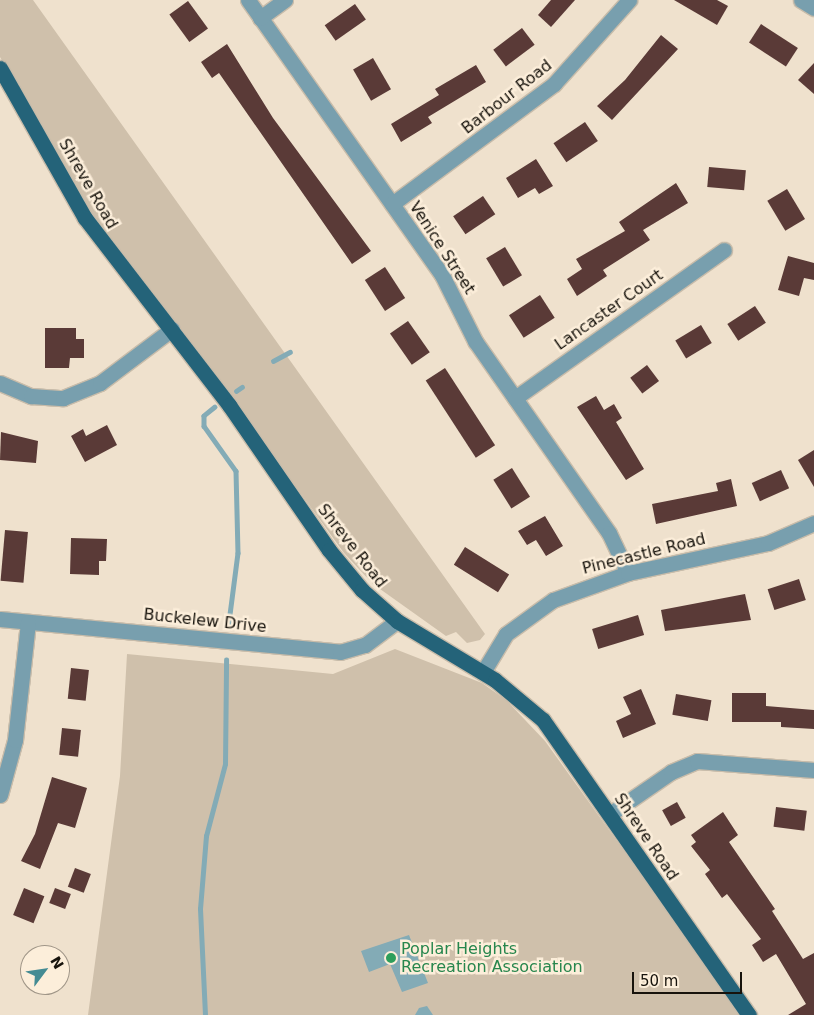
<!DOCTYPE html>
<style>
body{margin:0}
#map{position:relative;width:814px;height:1015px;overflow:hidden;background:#efe1cd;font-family:"DejaVu Sans",sans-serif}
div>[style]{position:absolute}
.green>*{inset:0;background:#cfc0ab}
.water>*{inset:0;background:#83abb6}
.stream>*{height:4.5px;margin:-2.25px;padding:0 2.25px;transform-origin:2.25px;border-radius:2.25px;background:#83abb6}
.building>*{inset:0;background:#5a3a37;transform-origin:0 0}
.roads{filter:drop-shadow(1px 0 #c8bcaa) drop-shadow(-1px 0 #c8bcaa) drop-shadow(0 1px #c8bcaa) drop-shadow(0 -1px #c8bcaa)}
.minor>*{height:15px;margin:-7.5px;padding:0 7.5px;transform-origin:7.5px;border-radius:7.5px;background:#789fae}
.major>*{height:15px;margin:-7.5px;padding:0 7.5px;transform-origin:7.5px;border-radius:7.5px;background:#246379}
.dots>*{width:14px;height:14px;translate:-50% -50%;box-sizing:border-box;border:2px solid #fceeda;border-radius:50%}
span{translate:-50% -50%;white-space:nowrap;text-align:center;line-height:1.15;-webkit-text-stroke:5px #fceeda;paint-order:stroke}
.street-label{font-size:16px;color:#17130c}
.leisure-label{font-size:16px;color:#27864d}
.left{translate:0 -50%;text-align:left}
.north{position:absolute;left:20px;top:945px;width:50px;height:50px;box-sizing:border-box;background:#fceeda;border:1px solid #a09688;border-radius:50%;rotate:59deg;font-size:14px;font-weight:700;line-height:20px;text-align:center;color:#17130c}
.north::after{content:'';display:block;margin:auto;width:18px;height:22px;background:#448b93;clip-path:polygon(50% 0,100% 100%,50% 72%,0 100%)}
.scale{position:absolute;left:632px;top:972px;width:110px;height:22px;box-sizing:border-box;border:2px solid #17130c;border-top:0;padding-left:6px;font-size:15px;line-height:18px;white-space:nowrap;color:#17130c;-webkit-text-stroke:4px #fceeda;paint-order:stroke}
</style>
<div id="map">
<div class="green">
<i style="clip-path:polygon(0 0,33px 0,485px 634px,480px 640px,467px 643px,456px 632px,446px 636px,373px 584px,344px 553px,179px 326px,128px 265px,91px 214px,0 57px)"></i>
<i style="clip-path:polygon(395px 649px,482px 683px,506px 700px,545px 741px,742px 1015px,88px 1015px,120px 776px,127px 654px,333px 674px)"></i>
</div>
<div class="water">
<i style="clip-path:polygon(409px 935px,428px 983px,402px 992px,390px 964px,369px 972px,361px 951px)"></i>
<i style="clip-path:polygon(427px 1006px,433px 1015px,415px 1015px,419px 1008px)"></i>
</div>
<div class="stream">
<i style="left:273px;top:361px;width:19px;rotate:-28deg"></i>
<i style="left:236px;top:391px;width:7px;rotate:-34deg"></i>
<i style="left:215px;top:407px;width:14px;rotate:141deg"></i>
<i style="left:204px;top:416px;width:10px;rotate:90deg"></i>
<i style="left:204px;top:426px;width:55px;rotate:54.6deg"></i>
<i style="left:236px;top:471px;width:82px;rotate:88.6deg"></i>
<i style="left:238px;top:553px;width:70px;rotate:97.4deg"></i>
<i style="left:205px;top:1015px;width:106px;rotate:-92.7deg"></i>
<i style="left:200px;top:909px;width:73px;rotate:-85.3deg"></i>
<i style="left:206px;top:836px;width:74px;rotate:-75.2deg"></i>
<i style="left:225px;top:764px;width:104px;rotate:-89.4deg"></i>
</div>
<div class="building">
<i style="clip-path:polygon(551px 0,575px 0,551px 27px,538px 15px)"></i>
<i style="clip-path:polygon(674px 0,717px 0,728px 6px,717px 25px)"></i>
<i style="left:188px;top:1px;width:34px;height:23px;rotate:54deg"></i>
<i style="left:355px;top:4px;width:19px;height:37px;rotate:55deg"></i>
<i style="left:761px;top:24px;width:44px;height:22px;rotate:33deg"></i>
<i style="left:522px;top:28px;width:21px;height:36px;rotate:53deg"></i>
<i style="clip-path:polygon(661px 35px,678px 49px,612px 120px,597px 106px,625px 80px)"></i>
<i style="clip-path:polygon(227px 44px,273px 118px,371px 251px,352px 264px,219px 73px,212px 78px,201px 62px)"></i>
<i style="left:373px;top:58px;width:36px;height:23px;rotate:60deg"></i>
<i style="clip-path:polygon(814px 63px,814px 94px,798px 80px)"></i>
<i style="clip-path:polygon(476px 65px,486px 82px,428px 117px,432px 123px,401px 142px,391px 124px,439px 95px,435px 89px)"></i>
<i style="left:585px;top:122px;width:23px;height:38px;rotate:56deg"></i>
<i style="clip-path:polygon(536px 159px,553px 186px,539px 194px,535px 188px,518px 198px,506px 178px)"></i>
<i style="left:709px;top:167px;width:37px;height:20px;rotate:5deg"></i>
<i style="clip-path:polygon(676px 183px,688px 203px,643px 230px,650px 240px,603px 270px,607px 276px,577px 296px,567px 279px,582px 269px,576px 259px,625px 231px,619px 222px)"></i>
<i style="left:787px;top:189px;width:35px;height:23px;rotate:59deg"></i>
<i style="left:483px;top:196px;width:22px;height:36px;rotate:56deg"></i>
<i style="left:505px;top:247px;width:33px;height:22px;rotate:59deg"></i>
<i style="clip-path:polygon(788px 256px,814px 263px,814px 280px,804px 278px,799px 296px,778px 290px)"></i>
<i style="left:385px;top:267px;width:37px;height:24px;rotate:57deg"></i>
<i style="left:540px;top:295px;width:27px;height:37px;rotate:57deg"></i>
<i style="left:755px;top:306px;width:20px;height:33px;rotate:57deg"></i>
<i style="left:408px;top:321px;width:38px;height:22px;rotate:55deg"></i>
<i style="left:701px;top:325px;width:21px;height:30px;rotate:59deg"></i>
<i style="clip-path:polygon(45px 328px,76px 328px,76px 339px,84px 339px,84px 358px,70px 358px,69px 368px,45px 368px)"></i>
<i style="left:647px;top:365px;width:20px;height:21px;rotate:53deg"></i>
<i style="left:445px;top:368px;width:92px;height:23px;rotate:57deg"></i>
<i style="clip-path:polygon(596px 396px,604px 410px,614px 404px,622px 418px,616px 422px,644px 469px,626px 480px,577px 407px)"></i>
<i style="clip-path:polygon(107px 425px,117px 445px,85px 462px,71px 436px,83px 429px,86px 436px)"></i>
<i style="clip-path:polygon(1px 432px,38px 441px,36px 463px,0 460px)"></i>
<i style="clip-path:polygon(814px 450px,814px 487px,798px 460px)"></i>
<i style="left:512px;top:468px;width:34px;height:22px;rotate:58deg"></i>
<i style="left:781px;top:470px;width:20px;height:32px;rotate:66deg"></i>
<i style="clip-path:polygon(731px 479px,737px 506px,656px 524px,652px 504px,718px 491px,716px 483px)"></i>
<i style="clip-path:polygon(545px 516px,563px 546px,546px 556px,536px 540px,527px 545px,518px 531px)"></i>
<i style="left:5px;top:530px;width:23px;height:51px;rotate:5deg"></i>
<i style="clip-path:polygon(71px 538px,107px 539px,106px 561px,99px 561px,99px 575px,70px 574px)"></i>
<i style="left:465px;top:547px;width:52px;height:21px;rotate:32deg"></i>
<i style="left:799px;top:579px;width:22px;height:33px;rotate:72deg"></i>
<i style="clip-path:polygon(745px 594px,751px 620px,665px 631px,661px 610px)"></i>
<i style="left:638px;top:615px;width:21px;height:48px;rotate:73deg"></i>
<i style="left:71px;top:668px;width:18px;height:31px;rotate:6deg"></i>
<i style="clip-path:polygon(641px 689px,656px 724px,623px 738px,616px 721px,631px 714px,623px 697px)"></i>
<i style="clip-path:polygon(732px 693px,766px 693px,766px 706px,814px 710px,814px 729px,781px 727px,781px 722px,732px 722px)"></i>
<i style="left:676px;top:694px;width:36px;height:21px;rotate:10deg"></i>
<i style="left:62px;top:728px;width:19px;height:27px;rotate:6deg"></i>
<i style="clip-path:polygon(52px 777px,87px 788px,75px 828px,58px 823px,40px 869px,21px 861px,35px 834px)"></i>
<i style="left:677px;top:802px;width:18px;height:17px;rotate:61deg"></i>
<i style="left:776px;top:807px;width:31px;height:20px;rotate:7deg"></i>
<i style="clip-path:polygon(723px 812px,738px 835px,729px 842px,775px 909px,772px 911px,803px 959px,814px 953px,814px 1015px,788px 1015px,806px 1004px,776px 954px,763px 962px,752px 945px,761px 939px,727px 894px,722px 898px,705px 874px,710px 870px,691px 846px,696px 842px,691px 835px)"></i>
<i style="left:75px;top:868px;width:17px;height:20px;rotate:21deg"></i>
<i style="left:24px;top:888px;width:22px;height:29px;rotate:22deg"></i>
<i style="left:55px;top:888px;width:17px;height:16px;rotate:21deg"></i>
</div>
<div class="roads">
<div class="minor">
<i style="left:248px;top:0;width:337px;rotate:54.8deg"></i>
<i style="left:442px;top:275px;width:74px;rotate:63.4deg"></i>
<i style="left:475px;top:341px;width:234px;rotate:55.1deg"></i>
<i style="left:609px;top:533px;width:44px;rotate:64.6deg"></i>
<i style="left:801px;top:0;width:15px;rotate:32deg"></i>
<i style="left:260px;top:18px;width:31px;rotate:-36deg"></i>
<i style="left:392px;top:204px;width:202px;rotate:-36.5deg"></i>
<i style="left:554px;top:84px;width:113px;rotate:-48.2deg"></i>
<i style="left:0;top:383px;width:34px;rotate:23deg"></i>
<i style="left:31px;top:396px;width:32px;rotate:4deg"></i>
<i style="left:63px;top:398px;width:40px;rotate:-22deg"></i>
<i style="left:100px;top:383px;width:90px;rotate:-36.9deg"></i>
<i style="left:515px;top:398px;width:256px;rotate:-35.3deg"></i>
<i style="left:0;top:619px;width:342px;rotate:5.5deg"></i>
<i style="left:340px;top:652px;width:26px;rotate:-16deg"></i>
<i style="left:365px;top:645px;width:40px;rotate:-37deg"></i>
<i style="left:483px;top:672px;width:44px;rotate:-58.8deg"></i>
<i style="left:506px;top:634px;width:58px;rotate:-35.9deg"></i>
<i style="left:553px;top:600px;width:80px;rotate:-19.8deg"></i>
<i style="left:628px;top:573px;width:143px;rotate:-12.1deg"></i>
<i style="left:768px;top:543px;width:50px;rotate:-23.5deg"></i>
<i style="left:0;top:795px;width:57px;rotate:-74.7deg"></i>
<i style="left:15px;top:740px;width:118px;rotate:-83.7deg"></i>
<i style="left:610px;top:814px;width:74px;rotate:-34.5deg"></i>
<i style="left:671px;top:772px;width:28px;rotate:-23deg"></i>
<i style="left:697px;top:761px;width:117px;rotate:4.4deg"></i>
</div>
<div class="major">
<i style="left:0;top:68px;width:172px;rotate:60.5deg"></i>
<i style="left:85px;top:218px;width:236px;rotate:52.4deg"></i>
<i style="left:229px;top:405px;width:176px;rotate:55.4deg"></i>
<i style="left:329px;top:550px;width:52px;rotate:50.5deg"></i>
<i style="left:362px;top:590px;width:47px;rotate:41.5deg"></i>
<i style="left:397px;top:621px;width:114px;rotate:31deg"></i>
<i style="left:495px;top:680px;width:62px;rotate:39.8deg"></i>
<i style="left:543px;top:720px;width:360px;rotate:55.1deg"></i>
</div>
</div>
<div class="dots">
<i style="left:391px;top:958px;background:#2e9e5b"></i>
</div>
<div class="street-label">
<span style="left:507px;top:97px;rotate:-38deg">Barbour Road</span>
<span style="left:88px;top:184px;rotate:60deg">Shreve Road</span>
<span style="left:442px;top:248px;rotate:57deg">Venice Street</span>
<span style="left:609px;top:310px;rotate:-35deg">Lancaster Court</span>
<span style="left:352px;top:546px;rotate:52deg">Shreve Road</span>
<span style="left:644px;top:554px;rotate:-14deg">Pinecastle Road</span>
<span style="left:205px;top:621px;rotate:6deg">Buckelew Drive</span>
<span style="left:646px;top:837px;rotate:56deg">Shreve Road</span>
</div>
<div class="leisure-label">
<span class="left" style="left:401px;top:958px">Poplar Heights<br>Recreation Association</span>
</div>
<div class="north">N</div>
<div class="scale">50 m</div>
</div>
